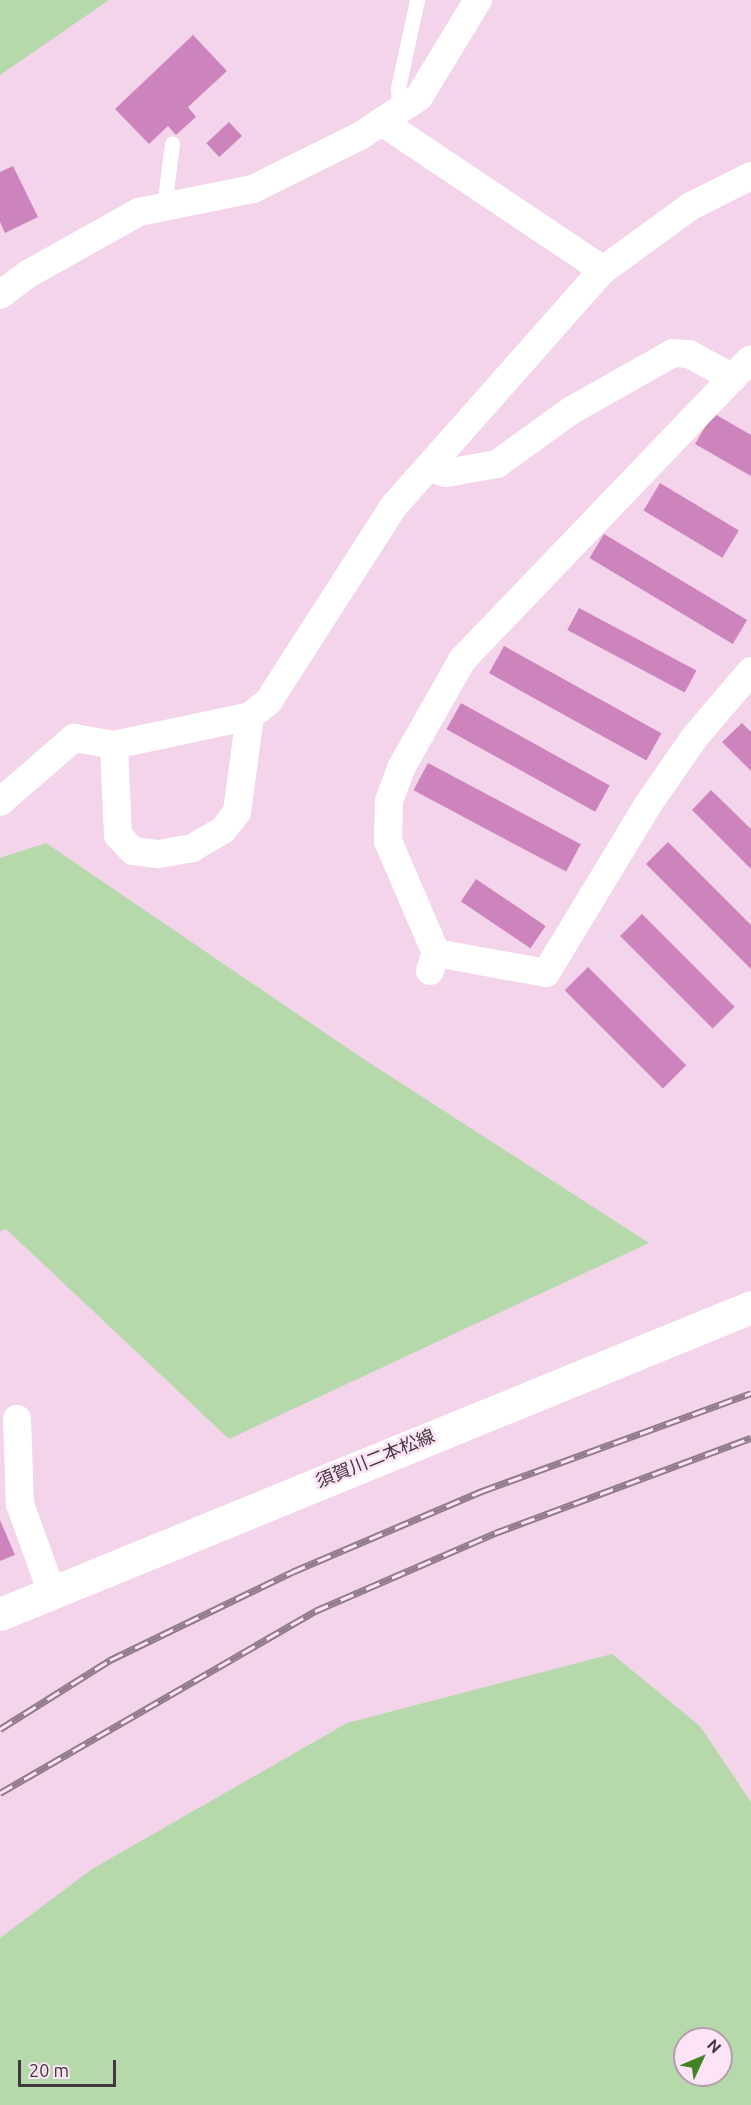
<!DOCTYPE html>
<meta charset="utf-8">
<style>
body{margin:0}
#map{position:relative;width:751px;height:2105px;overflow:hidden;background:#f3d4eb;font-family:Ubuntu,"Noto Sans JP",sans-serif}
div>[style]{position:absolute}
.green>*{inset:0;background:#b6d9ab}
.building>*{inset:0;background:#cd84bd;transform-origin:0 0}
.lane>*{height:15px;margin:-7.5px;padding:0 7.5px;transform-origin:7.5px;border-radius:7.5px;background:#fff}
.street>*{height:28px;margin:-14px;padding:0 14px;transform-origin:14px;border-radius:14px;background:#fff}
.secondary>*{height:33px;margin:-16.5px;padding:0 16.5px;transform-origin:16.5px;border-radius:16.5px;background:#fff}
.rail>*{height:7px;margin-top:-3.5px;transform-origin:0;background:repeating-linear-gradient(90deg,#fce3f5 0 14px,#907b8b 0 28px);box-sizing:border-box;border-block:2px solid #907b8b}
span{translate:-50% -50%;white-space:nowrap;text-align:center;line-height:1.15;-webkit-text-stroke:5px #fce3f5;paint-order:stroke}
.street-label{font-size:18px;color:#42363f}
.north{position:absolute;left:673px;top:2027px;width:60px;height:60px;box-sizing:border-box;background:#fce3f5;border:2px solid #b29eac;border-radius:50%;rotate:46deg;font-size:16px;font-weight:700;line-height:24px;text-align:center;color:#42363f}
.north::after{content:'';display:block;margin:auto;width:21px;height:27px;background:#418426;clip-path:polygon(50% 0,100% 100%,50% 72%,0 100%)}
.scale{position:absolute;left:18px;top:2060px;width:98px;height:27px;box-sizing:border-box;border:3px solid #42363f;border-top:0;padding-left:8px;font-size:18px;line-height:21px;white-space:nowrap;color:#42363f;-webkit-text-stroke:4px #fce3f5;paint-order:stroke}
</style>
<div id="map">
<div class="green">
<i style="clip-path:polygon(0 0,109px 0,0 75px)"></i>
<i style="clip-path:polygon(46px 843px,362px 1058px,649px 1243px,229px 1439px,6px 1229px,0 1231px,0 858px)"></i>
<i style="clip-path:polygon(evenodd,612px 1654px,700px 1726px,751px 1802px,751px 2105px,0 2105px,0 1938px,92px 1869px,347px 1723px,612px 1654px,685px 2039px,721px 2039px,721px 2075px,685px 2075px,685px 2039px)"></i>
</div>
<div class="building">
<i style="clip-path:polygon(193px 35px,227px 71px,188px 107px,196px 117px,176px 135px,168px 126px,149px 144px,115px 109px)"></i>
<i style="left:229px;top:122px;width:19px;height:31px;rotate:47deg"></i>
<i style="clip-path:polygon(13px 166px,38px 217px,5px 233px,0 222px,0 172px)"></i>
<i style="clip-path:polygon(713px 413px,751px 435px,751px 476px,695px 444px)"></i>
<i style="left:660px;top:483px;width:92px;height:32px;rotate:31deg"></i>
<i style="left:604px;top:534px;width:167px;height:28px;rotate:31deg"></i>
<i style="left:579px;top:608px;width:133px;height:25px;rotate:28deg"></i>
<i style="left:504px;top:646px;width:180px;height:31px;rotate:29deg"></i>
<i style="left:461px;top:703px;width:170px;height:30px;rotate:29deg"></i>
<i style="clip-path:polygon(742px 723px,751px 732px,751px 771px,722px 742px)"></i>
<i style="left:428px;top:763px;width:173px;height:31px;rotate:28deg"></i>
<i style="clip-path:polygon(711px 790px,751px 829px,751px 869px,692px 810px)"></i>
<i style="clip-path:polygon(668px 842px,751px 925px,751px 969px,646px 864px)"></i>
<i style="left:476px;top:879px;width:84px;height:27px;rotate:34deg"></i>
<i style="left:642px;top:914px;width:131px;height:31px;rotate:45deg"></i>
<i style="left:588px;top:967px;width:139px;height:33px;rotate:45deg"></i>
<i style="clip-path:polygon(0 1520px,15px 1555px,0 1561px)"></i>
</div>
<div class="lane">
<i style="left:399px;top:111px;width:23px;rotate:-92deg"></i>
<i style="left:398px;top:88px;width:90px;rotate:-77.8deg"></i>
<i style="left:164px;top:207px;width:64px;rotate:-82.8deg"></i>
</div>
<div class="street">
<i style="left:382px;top:122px;width:266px;rotate:33.8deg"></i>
<i style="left:0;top:295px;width:35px;rotate:-37deg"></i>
<i style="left:28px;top:274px;width:127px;rotate:-29.2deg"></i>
<i style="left:139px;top:212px;width:116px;rotate:-11.4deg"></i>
<i style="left:253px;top:189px;width:119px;rotate:-26.4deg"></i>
<i style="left:360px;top:136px;width:71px;rotate:-33.5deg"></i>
<i style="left:419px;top:97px;width:114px;rotate:-58.7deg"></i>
<i style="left:429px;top:468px;width:18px;rotate:16deg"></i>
<i style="left:446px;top:473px;width:52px;rotate:-10deg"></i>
<i style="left:497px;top:464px;width:92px;rotate:-35.8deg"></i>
<i style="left:572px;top:410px;width:116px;rotate:-29.4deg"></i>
<i style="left:673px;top:353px;width:16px;rotate:4deg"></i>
<i style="left:689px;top:354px;width:50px;rotate:28.6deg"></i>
<i style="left:114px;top:745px;width:90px;rotate:87.5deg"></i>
<i style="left:118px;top:835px;width:22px;rotate:47deg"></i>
<i style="left:133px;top:851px;width:26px;rotate:7deg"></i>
<i style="left:159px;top:854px;width:34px;rotate:-10deg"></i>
<i style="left:192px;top:848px;width:36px;rotate:-30deg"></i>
<i style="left:223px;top:830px;width:23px;rotate:-52deg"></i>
<i style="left:237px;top:812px;width:97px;rotate:-82.3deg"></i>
<i style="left:0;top:802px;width:98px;rotate:-40.9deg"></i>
<i style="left:74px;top:738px;width:41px;rotate:9.9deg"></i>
<i style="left:114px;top:745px;width:139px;rotate:-12deg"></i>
<i style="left:250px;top:716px;width:23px;rotate:-38deg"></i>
<i style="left:268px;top:702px;width:232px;rotate:-57.3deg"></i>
<i style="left:393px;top:507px;width:317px;rotate:-48.5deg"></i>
<i style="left:603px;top:270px;width:109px;rotate:-36deg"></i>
<i style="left:691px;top:206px;width:67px;rotate:-26.6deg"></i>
<i style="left:436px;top:953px;width:112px;rotate:10.3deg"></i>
<i style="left:546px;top:973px;width:195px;rotate:-58.8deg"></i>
<i style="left:647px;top:806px;width:83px;rotate:-55.3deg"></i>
<i style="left:694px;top:738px;width:88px;rotate:-49.6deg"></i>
<i style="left:430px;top:971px;width:19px;rotate:-72deg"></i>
<i style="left:436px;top:953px;width:122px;rotate:-113.2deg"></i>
<i style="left:388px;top:841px;width:40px;rotate:-88.6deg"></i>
<i style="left:389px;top:801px;width:35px;rotate:-70deg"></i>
<i style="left:401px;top:768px;width:124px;rotate:-60.5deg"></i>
<i style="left:462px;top:660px;width:416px;rotate:-46.2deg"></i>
<i style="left:17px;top:1419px;width:85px;rotate:88deg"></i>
<i style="left:20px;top:1504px;width:95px;rotate:70.2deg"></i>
</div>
<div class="secondary">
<i style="left:0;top:1614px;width:811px;rotate:-22.23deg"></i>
</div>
<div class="rail">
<i style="left:0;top:1729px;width:130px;rotate:-32.1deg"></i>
<i style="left:110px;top:1660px;width:202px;rotate:-25.8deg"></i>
<i style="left:292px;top:1572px;width:207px;rotate:-23.1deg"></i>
<i style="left:482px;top:1491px;width:286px;rotate:-20deg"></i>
<i style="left:0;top:1793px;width:364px;rotate:-30deg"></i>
<i style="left:315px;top:1611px;width:196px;rotate:-23.4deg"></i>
<i style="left:495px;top:1533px;width:273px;rotate:-20.4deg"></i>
</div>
<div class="street-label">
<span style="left:375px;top:1458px;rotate:-22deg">須賀川二本松線</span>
</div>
<div class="north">N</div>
<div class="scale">20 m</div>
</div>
